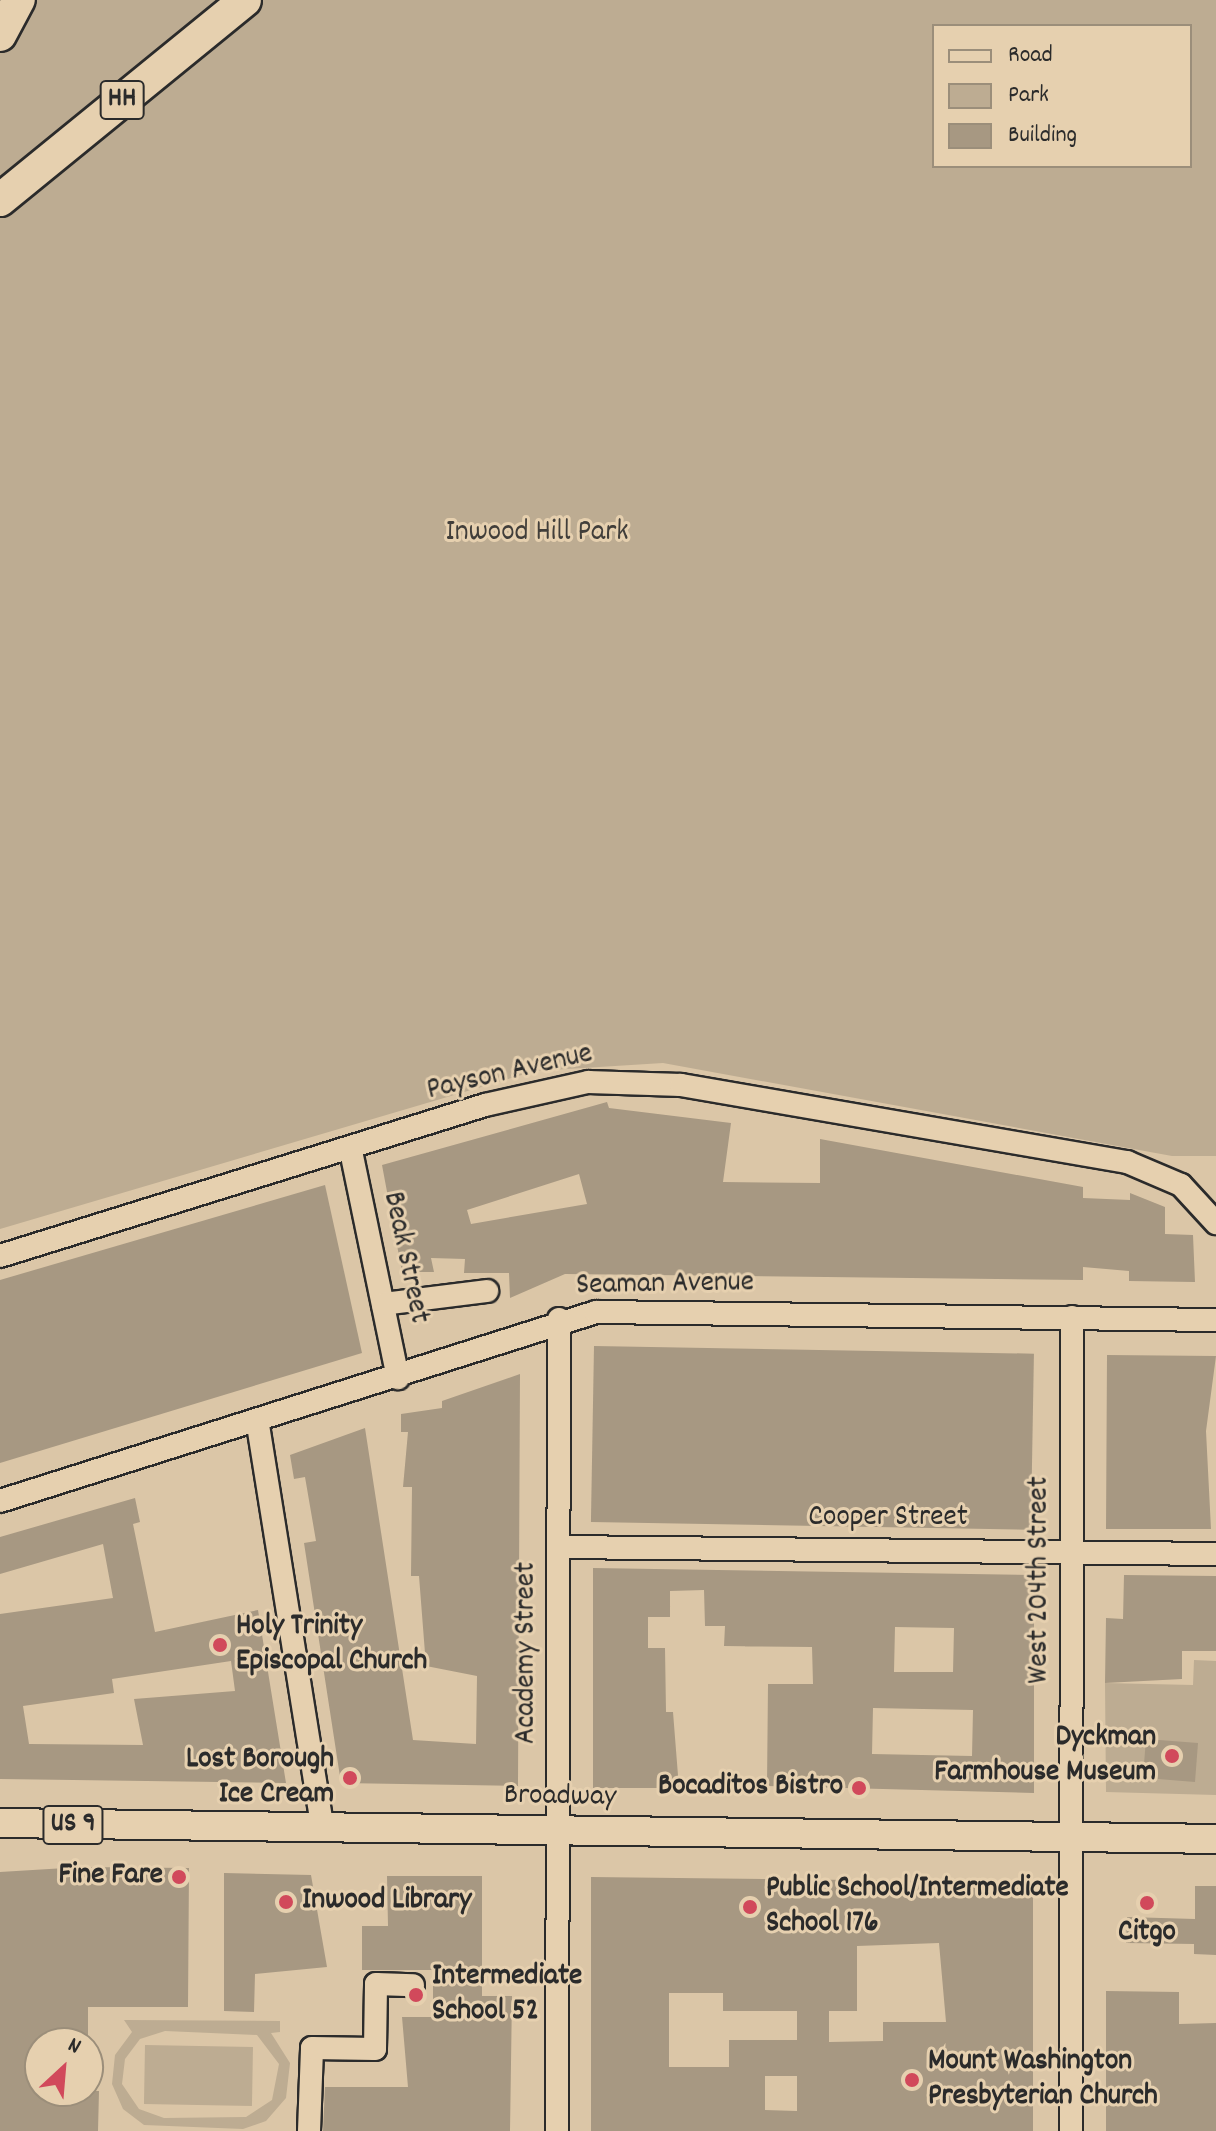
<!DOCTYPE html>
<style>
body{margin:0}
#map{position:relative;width:1216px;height:2131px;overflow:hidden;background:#dbc6a7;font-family:Dekko,sans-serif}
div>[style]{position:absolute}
.green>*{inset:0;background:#bdac92;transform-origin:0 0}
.building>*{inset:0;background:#a79882;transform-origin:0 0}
.roads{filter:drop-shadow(2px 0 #2b2b2b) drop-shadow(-2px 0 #2b2b2b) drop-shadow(0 2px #2b2b2b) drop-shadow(0 -2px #2b2b2b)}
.minor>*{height:22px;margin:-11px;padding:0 11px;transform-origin:11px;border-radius:11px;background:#e6d0af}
.major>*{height:28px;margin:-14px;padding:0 14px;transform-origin:14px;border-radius:14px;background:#e6d0af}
.highway>*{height:32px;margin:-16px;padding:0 16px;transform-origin:16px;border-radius:16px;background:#e6d0af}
.dots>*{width:22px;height:22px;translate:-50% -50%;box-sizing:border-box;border:4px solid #e6d0af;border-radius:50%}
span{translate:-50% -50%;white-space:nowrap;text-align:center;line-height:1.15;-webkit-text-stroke:6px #e6d0af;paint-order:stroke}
.shield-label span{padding:2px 6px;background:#e6d0af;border:2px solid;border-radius:6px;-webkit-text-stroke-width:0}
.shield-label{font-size:28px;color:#2b2b2b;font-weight:700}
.park-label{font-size:30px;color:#413e3a}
.street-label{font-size:30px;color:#2b2b2b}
.poi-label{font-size:30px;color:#2b2b2b;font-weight:700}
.left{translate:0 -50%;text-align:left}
.right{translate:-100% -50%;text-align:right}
.legend{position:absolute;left:932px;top:24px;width:260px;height:144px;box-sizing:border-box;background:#e6d0af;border:2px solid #9b8e7a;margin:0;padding:10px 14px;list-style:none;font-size:24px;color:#2b2b2b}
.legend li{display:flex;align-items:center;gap:16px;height:40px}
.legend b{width:40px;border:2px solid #9b8e7a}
.north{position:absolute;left:24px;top:2027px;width:80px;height:80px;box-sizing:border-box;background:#e6d0af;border:2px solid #9b8e7a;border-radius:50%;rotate:26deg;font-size:22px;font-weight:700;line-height:32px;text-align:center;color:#2b2b2b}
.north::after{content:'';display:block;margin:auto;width:28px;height:36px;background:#d1495b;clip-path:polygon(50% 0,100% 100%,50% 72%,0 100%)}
</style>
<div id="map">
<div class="green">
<i style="clip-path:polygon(evenodd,0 0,1216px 0,1216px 1156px,1172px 1156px,663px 1063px,535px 1071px,0 1229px,0 0,934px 26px,1190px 26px,1190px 166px,934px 166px,934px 26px)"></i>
<i style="clip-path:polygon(1194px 1660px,1216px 1661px,1216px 1795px,1106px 1792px,1105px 1683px,1193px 1685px)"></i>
<i style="clip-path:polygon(evenodd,124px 2020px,280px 2021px,280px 2032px,271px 2033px,290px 2063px,286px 2098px,266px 2121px,243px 2129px,144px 2125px,123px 2109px,112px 2084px,115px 2055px,132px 2032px,124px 2020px,165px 2031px,257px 2035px,279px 2064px,272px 2100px,246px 2117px,164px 2118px,139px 2109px,122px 2084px,125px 2059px,140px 2039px,165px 2031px)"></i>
<i style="left:145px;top:2045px;width:108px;height:59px;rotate:1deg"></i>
</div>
<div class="building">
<i style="clip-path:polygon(evenodd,607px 1102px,609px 1108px,731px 1123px,723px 1182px,820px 1183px,820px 1139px,1083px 1187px,1083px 1198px,1130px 1200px,1130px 1193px,1165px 1207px,1165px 1234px,1193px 1235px,1195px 1282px,1129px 1281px,1129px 1271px,1083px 1267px,1083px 1280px,565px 1274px,510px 1298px,509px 1273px,464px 1273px,465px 1259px,431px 1258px,434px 1272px,402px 1272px,382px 1165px,607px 1102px,579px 1174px,587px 1204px,471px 1224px,467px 1210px,579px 1174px)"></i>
<i style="clip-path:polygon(325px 1185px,362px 1353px,0 1463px,0 1280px)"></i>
<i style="left:594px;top:1346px;width:440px;height:176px;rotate:1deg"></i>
<i style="clip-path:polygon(1107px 1355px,1216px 1356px,1206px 1431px,1211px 1529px,1106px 1529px)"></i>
<i style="clip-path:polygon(520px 1374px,518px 1786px,341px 1783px,304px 1543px,316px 1541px,305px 1477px,294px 1479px,290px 1455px,365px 1428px,413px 1740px,476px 1744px,477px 1676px,426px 1666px,419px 1576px,411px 1576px,412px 1487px,403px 1487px,408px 1432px,401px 1432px,401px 1414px,442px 1408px,442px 1401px)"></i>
<i style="clip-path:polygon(evenodd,135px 1498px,140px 1522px,133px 1524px,155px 1632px,258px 1610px,286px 1783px,0 1779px,0 1614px,113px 1598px,103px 1544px,0 1574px,0 1537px,135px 1498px,231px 1661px,235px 1691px,134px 1699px,143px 1745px,29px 1744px,23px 1706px,114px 1693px,112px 1679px,231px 1661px)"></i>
<i style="clip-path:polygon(evenodd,593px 1568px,1034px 1575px,1034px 1793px,767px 1786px,768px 1684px,813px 1684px,812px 1647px,724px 1646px,725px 1626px,705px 1626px,704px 1590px,670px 1591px,670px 1617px,648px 1617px,648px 1648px,665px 1648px,666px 1712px,673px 1712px,679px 1788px,593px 1788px,593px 1568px,895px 1627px,954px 1628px,953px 1672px,894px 1672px,895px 1627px,593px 1568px,873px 1708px,973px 1710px,972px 1756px,872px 1754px,873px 1708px)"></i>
<i style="clip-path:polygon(1124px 1575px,1216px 1576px,1216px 1651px,1182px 1651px,1182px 1679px,1105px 1683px,1106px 1618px,1123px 1619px)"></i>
<i style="clip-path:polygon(1146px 1739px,1198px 1743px,1195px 1782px,1158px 1779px,1144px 1764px)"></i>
<i style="clip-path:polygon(82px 1867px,189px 1868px,188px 2007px,88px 2007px,88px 2043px,40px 2043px,40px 2091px,99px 2091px,98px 2131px,0 2131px,0 1872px)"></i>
<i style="clip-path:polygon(224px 1873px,311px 1875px,327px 1967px,255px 1974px,254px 2012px,224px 2011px)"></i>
<i style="clip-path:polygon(387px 1876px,482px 1876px,482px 1996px,512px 1996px,510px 2131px,323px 2131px,325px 2087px,408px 2087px,402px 2017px,433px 2017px,433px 1970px,362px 1970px,362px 1926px,388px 1926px)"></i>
<i style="clip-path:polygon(evenodd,591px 1877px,1033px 1882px,1033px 2131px,591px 2131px,591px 1877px,939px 1943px,946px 2022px,883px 2022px,883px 2041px,829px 2042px,829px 2011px,857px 2011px,857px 1946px,939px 1943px,591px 1877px,669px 1993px,723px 1993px,723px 2011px,797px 2011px,797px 2040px,729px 2040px,729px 2067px,669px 2067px,669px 1993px,591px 1877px,765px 2076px,797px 2076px,797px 2111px,765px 2110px,765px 2076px)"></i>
<i style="clip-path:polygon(1195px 1886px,1216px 1886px,1216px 1955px,1194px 1954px,1194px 1944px,1126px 1943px,1127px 1917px,1195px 1919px)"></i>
<i style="clip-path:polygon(1106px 1991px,1179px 1992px,1179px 2024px,1216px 2023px,1216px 2131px,1106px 2131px)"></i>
</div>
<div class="roads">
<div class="minor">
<i style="left:351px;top:1151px;width:232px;rotate:78.3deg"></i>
<i style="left:0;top:1256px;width:508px;rotate:-17.29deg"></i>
<i style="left:485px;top:1105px;width:106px;rotate:-12.6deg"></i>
<i style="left:588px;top:1082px;width:93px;rotate:1.8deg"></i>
<i style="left:681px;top:1085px;width:453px;rotate:9.8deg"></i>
<i style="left:1127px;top:1162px;width:59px;rotate:23.1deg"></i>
<i style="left:1181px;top:1185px;width:52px;rotate:47.4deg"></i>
<i style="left:383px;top:1304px;width:105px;rotate:-7.1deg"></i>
<i style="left:258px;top:1425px;width:409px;rotate:80.9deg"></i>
<i style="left:0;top:1501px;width:625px;rotate:-17.59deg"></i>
<i style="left:596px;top:1312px;width:620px;rotate:0.74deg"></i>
<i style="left:559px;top:1547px;width:657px;rotate:0.61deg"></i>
<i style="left:309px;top:2131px;width:83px;rotate:-87.9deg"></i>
<i style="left:312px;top:2048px;width:63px;rotate:0.9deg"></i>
<i style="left:375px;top:2049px;width:65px;rotate:-89.1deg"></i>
<i style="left:376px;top:1984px;width:37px;rotate:2deg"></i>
<i style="left:557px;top:2131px;width:812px;rotate:-89.86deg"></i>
<i style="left:1071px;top:2131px;width:814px;rotate:-89.93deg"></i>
</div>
<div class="major">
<i style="left:0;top:1823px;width:1216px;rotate:0.75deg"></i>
</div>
<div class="highway">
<i style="left:0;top:35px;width:40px;rotate:-62deg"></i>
<i style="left:0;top:200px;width:316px;rotate:-39.2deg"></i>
</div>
</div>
<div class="dots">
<i style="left:220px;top:1645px;background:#d1495b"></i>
<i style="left:1172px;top:1756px;background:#d1495b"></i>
<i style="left:350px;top:1778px;background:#d1495b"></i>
<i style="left:859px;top:1788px;background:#d1495b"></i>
<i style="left:179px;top:1877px;background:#d1495b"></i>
<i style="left:286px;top:1902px;background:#d1495b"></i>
<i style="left:1147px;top:1903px;background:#d1495b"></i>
<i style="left:750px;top:1907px;background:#d1495b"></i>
<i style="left:416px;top:1995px;background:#d1495b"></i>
<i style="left:912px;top:2080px;background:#d1495b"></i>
</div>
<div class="shield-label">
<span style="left:122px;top:100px">HH</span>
<span style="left:73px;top:1825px">US 9</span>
</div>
<div class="park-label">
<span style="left:537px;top:534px">Inwood Hill Park</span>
</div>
<div class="street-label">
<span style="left:510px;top:1074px;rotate:-13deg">Payson Avenue</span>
<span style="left:404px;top:1258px;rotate:78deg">Beak Street</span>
<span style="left:665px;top:1286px;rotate:-1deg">Seaman Avenue</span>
<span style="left:888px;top:1519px">Cooper Street</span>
<span style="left:1041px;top:1580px;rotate:-90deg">West 204th Street</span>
<span style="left:528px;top:1653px;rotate:-90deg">Academy Street</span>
<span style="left:560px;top:1798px;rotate:1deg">Broadway</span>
</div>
<div class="poi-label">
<span class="left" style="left:236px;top:1645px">Holy Trinity<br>Episcopal Church</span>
<span class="right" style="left:1156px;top:1756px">Dyckman<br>Farmhouse Museum</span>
<span class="right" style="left:334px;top:1778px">Lost Borough<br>Ice Cream</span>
<span class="right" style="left:843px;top:1788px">Bocaditos Bistro</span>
<span class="right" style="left:163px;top:1877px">Fine Fare</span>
<span class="left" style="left:766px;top:1907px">Public School/Intermediate<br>School 176</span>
<span class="left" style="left:302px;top:1902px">Inwood Library</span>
<span style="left:1147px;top:1934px">Citgo</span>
<span class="left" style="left:432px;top:1995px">Intermediate<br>School 52</span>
<span class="left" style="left:928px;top:2080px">Mount Washington<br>Presbyterian Church</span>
</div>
<ul class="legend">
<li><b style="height:10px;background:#e6d0af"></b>Road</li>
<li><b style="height:22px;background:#bdac92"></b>Park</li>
<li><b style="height:22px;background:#a79882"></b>Building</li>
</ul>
<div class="north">N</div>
</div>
